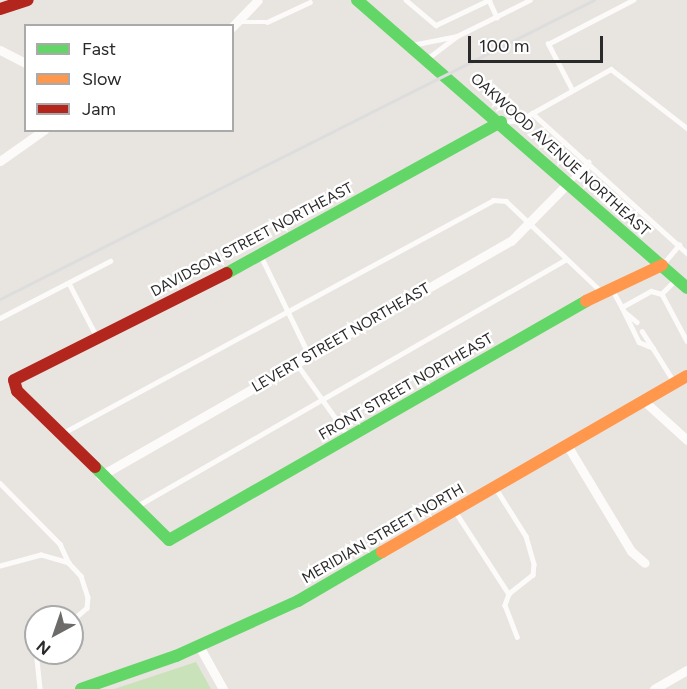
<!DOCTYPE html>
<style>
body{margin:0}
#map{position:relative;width:687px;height:689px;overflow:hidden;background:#e8e4e0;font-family:Figtree,sans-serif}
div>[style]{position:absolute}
.green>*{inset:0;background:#cae2ba}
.lane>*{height:4.5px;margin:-2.25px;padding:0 2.25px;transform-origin:2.25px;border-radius:2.25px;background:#fcfbfa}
.street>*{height:9px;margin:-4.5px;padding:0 4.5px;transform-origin:4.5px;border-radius:4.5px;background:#fcfbfa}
.fast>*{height:12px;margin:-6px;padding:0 6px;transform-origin:6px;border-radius:6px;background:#63d668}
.slow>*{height:12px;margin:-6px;padding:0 6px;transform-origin:6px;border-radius:6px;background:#ff974d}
.jam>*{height:12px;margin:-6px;padding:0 6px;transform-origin:6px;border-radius:6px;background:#b3261e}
.rail>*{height:3px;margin:-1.5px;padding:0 1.5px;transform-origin:1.5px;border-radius:1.5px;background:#deddde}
span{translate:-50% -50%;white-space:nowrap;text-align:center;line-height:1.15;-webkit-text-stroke:5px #fff;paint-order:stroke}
.street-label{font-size:15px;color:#2a2a2a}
.legend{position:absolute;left:24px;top:24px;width:210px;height:108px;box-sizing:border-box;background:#fff;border:2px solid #aaa;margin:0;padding:8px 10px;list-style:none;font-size:18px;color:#2a2a2a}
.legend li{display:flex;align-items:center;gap:12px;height:30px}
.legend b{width:30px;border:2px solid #aaa}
.north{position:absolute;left:24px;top:605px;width:60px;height:60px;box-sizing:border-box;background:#fff;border:2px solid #aaa;border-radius:50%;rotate:220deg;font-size:16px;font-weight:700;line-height:24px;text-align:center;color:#2a2a2a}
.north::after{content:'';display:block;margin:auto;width:21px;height:27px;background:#6c6b6a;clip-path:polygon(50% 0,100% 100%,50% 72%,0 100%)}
.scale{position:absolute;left:468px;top:36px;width:135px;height:27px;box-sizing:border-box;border:3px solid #2a2a2a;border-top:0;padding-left:8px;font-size:18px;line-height:21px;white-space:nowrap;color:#2a2a2a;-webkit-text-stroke:4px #fff;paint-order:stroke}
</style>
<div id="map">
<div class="green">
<i style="clip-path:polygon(196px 662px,211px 689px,114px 689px)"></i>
</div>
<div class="lane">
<i style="left:406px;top:0;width:39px;rotate:40deg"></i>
<i style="left:436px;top:25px;width:59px;rotate:-25.3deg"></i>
<i style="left:489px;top:0;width:19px;rotate:65deg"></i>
<i style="left:240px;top:22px;width:27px"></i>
<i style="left:267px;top:22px;width:47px;rotate:-24.9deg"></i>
<i style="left:412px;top:45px;width:46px;rotate:-11.3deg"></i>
<i style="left:457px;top:36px;width:81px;rotate:-26.3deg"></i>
<i style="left:428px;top:58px;width:36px;rotate:-37deg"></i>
<i style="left:571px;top:88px;width:50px;rotate:-117.6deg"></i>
<i style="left:548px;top:44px;width:96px;rotate:-27.4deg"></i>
<i style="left:532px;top:113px;width:209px;rotate:42.1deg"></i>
<i style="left:502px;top:122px;width:18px;rotate:-6deg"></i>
<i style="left:520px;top:120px;width:104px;rotate:-29.3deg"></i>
<i style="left:611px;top:69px;width:96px;rotate:37.8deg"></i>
<i style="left:569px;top:182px;width:28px;rotate:-46deg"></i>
<i style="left:262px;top:258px;width:108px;rotate:64.1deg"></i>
<i style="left:663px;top:264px;width:25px;rotate:-50deg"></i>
<i style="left:676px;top:280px;width:20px;rotate:135deg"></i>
<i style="left:662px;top:294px;width:53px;rotate:62deg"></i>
<i style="left:70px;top:285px;width:59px;rotate:62.6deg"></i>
<i style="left:612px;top:289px;width:21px;rotate:61deg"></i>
<i style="left:622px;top:307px;width:33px;rotate:-29deg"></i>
<i style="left:651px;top:291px;width:11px;rotate:15deg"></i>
<i style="left:622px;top:307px;width:39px;rotate:64deg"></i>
<i style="left:639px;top:342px;width:15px;rotate:23deg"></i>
<i style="left:653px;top:348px;width:39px;rotate:58deg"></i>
<i style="left:626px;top:313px;width:14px;rotate:39deg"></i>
<i style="left:0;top:318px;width:124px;rotate:-27.4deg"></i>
<i style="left:642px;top:331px;width:20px;rotate:57deg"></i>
<i style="left:297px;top:364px;width:90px;rotate:54.5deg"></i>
<i style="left:61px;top:434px;width:491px;rotate:-28.4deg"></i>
<i style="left:493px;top:200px;width:13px;rotate:4deg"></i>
<i style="left:506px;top:201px;width:131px;rotate:43.5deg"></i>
<i style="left:0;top:483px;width:86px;rotate:45.5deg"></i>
<i style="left:60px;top:544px;width:21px;rotate:65deg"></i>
<i style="left:69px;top:563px;width:29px;rotate:-164deg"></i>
<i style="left:41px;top:555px;width:42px;rotate:165deg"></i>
<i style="left:495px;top:487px;width:58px;rotate:57.7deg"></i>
<i style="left:526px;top:536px;width:29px;rotate:74deg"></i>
<i style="left:534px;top:564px;width:11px;rotate:95deg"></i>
<i style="left:533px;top:575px;width:31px;rotate:142deg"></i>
<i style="left:509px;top:594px;width:12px;rotate:110deg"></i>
<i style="left:505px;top:605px;width:34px;rotate:69deg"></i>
<i style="left:137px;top:506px;width:494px;rotate:-29.9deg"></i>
<i style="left:455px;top:511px;width:99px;rotate:57deg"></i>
<i style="left:69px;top:563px;width:18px;rotate:47deg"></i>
<i style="left:81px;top:576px;width:22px;rotate:72deg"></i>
<i style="left:88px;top:597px;width:11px;rotate:95deg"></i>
<i style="left:87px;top:608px;width:20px;rotate:139deg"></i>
<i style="left:36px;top:650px;width:39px;rotate:84deg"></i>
</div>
<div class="street">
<i style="left:232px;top:27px;width:37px;rotate:-46deg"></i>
<i style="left:0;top:50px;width:29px;rotate:27deg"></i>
<i style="left:0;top:161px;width:54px;rotate:-35.2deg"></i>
<i style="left:644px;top:401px;width:58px;rotate:42.2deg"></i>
<i style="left:567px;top:445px;width:124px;rotate:58.9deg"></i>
<i style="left:631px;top:551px;width:18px;rotate:41deg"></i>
<i style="left:100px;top:476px;width:473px;rotate:-29.8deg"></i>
<i style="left:511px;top:241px;width:83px;rotate:-45.5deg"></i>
<i style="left:199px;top:646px;width:49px;rotate:60.8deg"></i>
<i style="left:654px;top:689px;width:38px;rotate:-30deg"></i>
</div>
<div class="fast">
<i style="left:357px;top:0;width:438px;rotate:41.1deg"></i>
<i style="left:227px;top:273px;width:313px;rotate:-28.9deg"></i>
<i style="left:95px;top:467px;width:104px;rotate:44.6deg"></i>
<i style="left:169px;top:540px;width:481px;rotate:-29.8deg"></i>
<i style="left:81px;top:689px;width:101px;rotate:-19.2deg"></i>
<i style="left:176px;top:656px;width:134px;rotate:-24.3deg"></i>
<i style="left:298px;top:601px;width:97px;rotate:-30.3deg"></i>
</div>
<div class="slow">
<i style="left:586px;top:301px;width:84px;rotate:-25.3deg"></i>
<i style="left:382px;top:552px;width:352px;rotate:-30deg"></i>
</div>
<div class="jam">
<i style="left:0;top:9px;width:29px;rotate:-18deg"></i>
<i style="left:95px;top:467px;width:109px;rotate:-135.7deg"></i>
<i style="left:17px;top:391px;width:11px;rotate:-105deg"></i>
<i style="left:14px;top:380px;width:238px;rotate:-26.7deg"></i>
</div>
<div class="rail">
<i style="left:0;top:299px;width:665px;rotate:-26.72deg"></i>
</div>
<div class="street-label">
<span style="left:560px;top:155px;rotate:42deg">OAKWOOD AVENUE NORTHEAST</span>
<span style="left:252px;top:240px;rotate:-28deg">DAVIDSON STREET NORTHEAST</span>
<span style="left:341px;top:338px;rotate:-30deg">LEVERT STREET NORTHEAST</span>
<span style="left:406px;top:387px;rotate:-30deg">FRONT STREET NORTHEAST</span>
<span style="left:383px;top:534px;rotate:-30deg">MERIDIAN STREET NORTH</span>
</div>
<ul class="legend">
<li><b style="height:8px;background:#63d668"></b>Fast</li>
<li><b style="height:8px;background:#ff974d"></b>Slow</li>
<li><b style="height:8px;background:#b3261e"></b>Jam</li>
</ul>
<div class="north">N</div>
<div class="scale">100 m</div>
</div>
